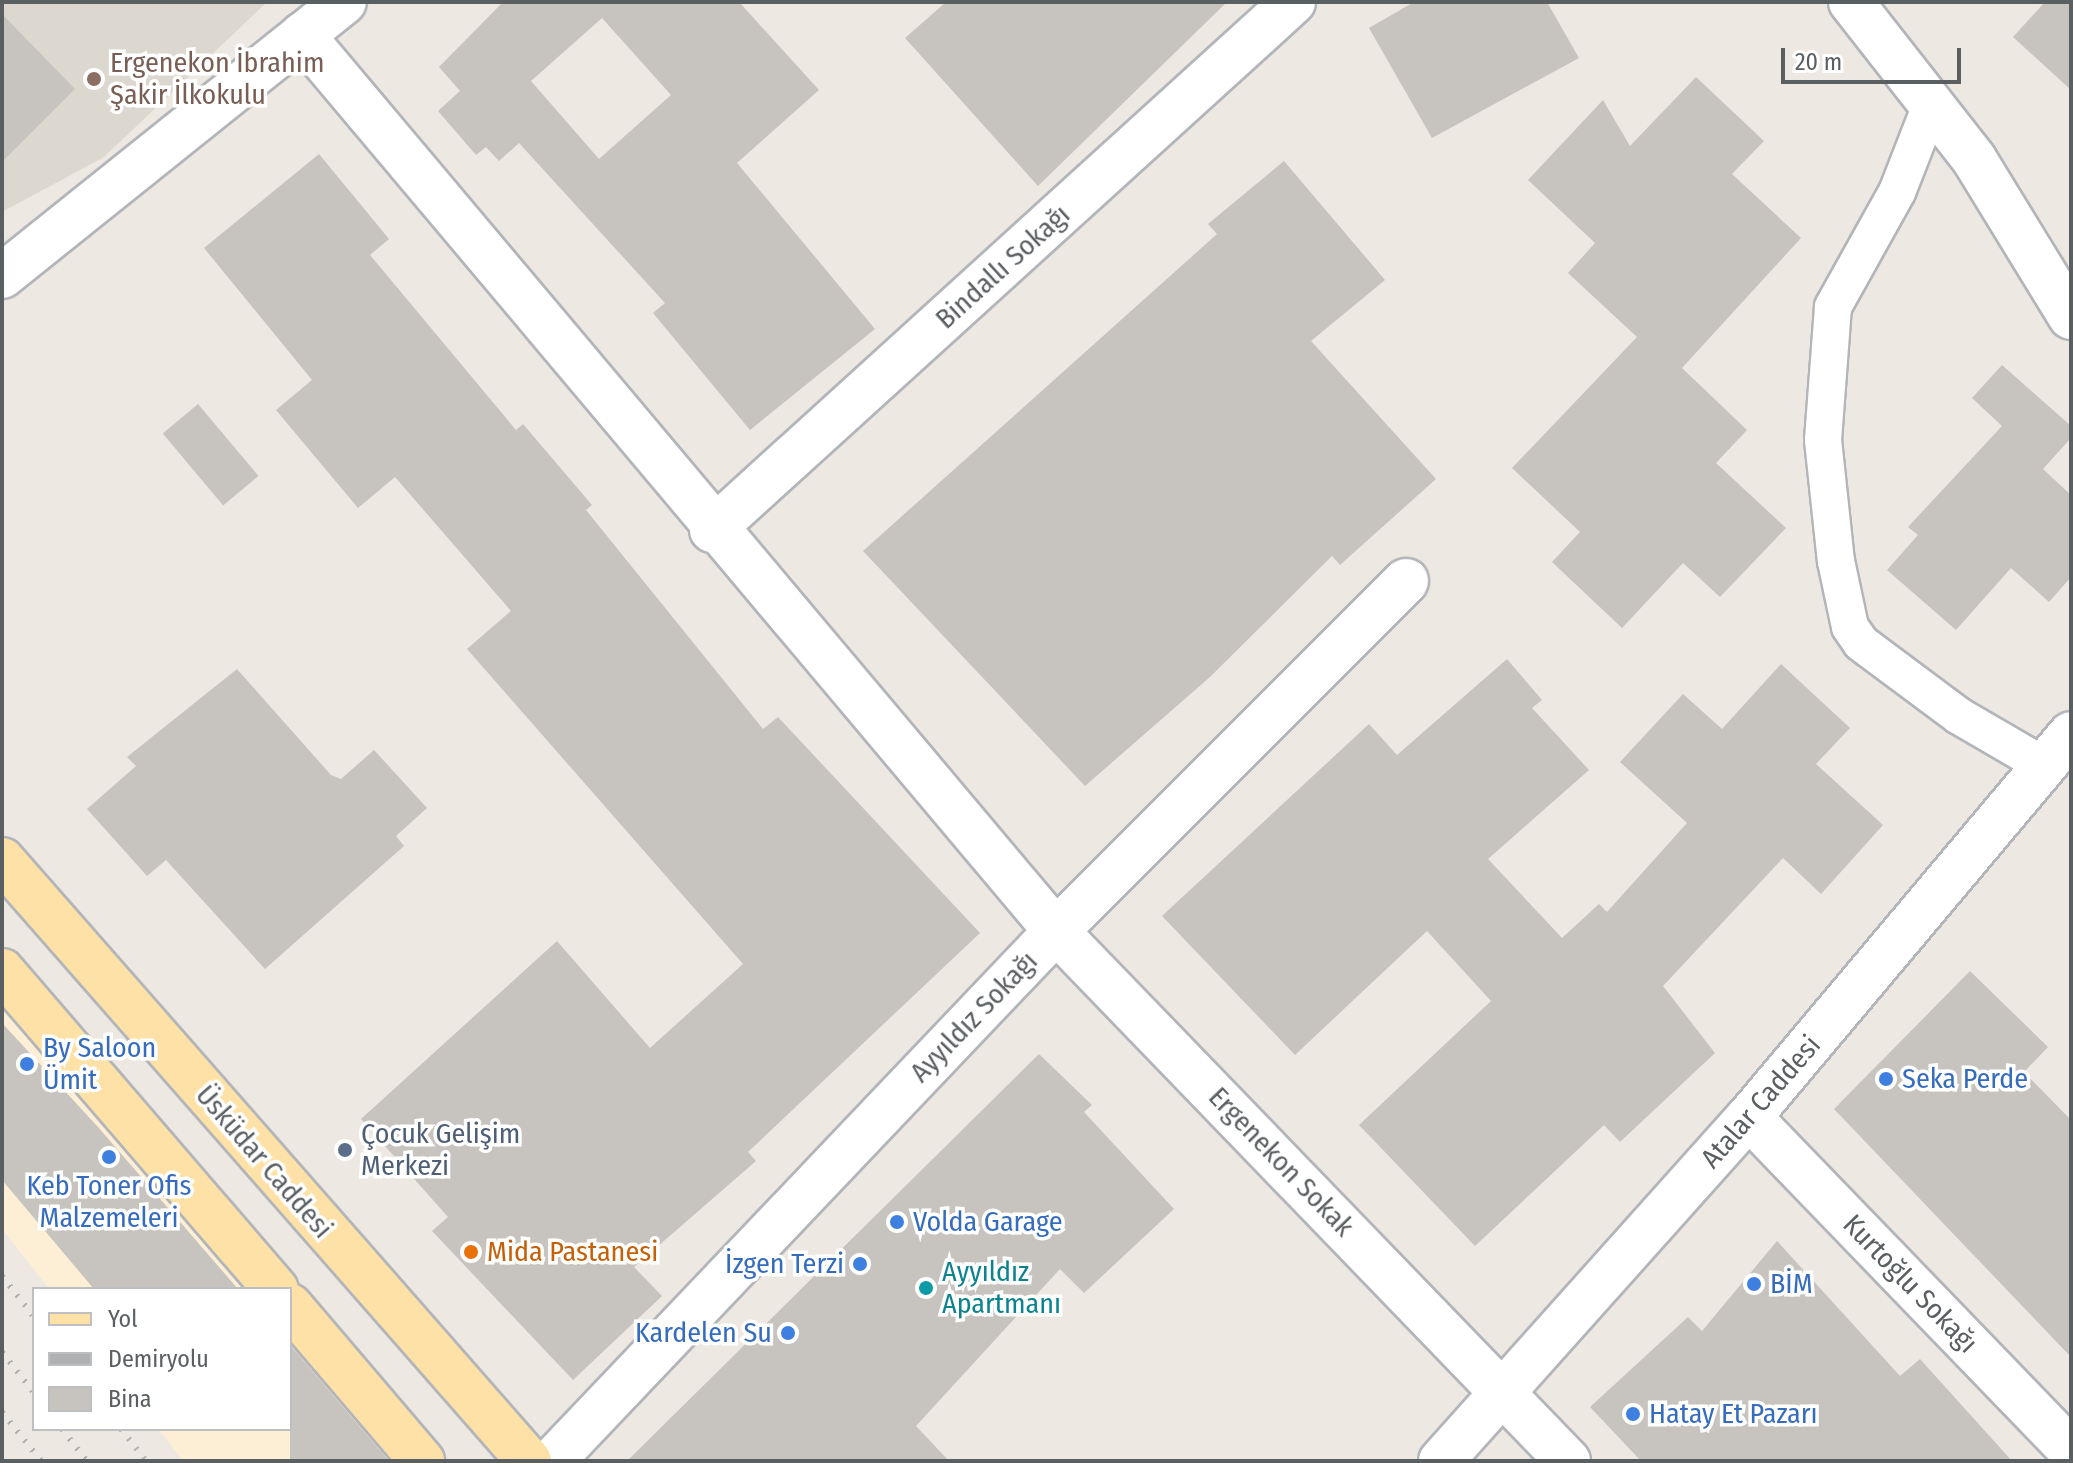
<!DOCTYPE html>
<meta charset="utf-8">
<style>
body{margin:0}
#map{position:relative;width:2073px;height:1463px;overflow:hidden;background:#ede8e1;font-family:"Fira Sans Condensed",sans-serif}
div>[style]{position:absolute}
.commercial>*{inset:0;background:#fdeed6}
.education>*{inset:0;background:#dcd8d0}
.building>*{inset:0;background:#c7c3be;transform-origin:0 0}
.roads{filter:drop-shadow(2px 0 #b2b5b9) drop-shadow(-2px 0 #b2b5b9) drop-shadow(0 2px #b2b5b9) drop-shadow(0 -2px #b2b5b9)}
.service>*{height:36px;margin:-18px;padding:0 18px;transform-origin:18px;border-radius:18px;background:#fff}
.minor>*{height:44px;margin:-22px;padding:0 22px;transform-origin:22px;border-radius:22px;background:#fff}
.tertiary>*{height:44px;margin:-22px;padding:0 22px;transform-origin:22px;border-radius:22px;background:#fff}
.primary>*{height:44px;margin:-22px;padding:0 22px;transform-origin:22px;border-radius:22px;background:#fde1a6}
.rail>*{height:6px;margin-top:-3px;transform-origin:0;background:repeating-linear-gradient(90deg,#b0b1b2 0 2px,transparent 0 12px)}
.dots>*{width:22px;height:22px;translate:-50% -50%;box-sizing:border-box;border:4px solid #fff;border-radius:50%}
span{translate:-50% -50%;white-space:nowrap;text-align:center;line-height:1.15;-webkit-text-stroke:7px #fff;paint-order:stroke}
.education-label{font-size:28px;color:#785e54}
.left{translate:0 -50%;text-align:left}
.street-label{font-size:28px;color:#5a5f62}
.shop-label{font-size:28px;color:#366cbe}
.right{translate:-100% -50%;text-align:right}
.service-label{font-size:28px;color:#4e5e75}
.food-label{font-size:28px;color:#c56008}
.culture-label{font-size:28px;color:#0d838f}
.frame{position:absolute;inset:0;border:4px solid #5a5f62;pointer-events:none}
.legend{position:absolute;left:32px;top:1287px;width:260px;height:144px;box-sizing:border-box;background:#fff;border:2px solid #bdbfc0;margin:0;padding:10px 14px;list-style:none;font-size:24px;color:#5a5f62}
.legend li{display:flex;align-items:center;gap:16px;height:40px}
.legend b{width:40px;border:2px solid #bdbfc0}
.scale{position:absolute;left:1781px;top:48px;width:180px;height:36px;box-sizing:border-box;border:4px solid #5a5f62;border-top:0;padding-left:10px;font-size:24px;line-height:28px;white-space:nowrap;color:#5a5f62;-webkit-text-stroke:6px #fff;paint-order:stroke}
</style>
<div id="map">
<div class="commercial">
<i style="clip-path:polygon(2px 1001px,251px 1289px,49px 1289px,2px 1229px)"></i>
<i style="clip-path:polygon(290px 1334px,401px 1461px,183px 1461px,158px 1429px,290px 1429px)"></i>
</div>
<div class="education">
<i style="clip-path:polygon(2px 2px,267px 2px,104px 157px,2px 212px)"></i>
</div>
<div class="building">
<i style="clip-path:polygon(evenodd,503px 2px,739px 2px,819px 90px,737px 163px,875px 329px,750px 430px,653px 313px,665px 303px,519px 143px,499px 161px,486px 147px,476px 155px,438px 111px,460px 91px,439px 67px,503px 2px,602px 18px,671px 95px,599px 159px,531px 81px,602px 18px)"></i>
<i style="clip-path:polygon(946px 2px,1227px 2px,1038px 186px,905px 38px)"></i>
<i style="clip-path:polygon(1414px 2px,1547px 2px,1579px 58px,1432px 138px,1369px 28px)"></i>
<i style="clip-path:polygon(2045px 2px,2071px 2px,2071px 90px,2013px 37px)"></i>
<i style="clip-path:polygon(2px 14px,75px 89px,2px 162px)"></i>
<i style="clip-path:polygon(1696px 77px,1764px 141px,1732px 174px,1801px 238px,1682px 368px,1747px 430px,1716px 463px,1786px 528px,1720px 597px,1683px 563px,1622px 628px,1552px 562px,1580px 532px,1512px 468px,1637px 337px,1568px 273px,1595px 243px,1528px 180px,1603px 100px,1630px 146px)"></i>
<i style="clip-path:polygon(319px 154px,389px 239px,370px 255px,516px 430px,523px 424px,592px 505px,586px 510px,763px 729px,778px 717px,980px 933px,748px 1152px,756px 1161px,634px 1267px,662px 1296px,573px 1380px,432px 1231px,448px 1217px,361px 1119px,557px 941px,650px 1048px,743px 964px,467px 649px,511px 611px,395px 477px,358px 508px,276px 410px,312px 380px,204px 248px)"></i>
<i style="clip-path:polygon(1284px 161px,1385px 280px,1311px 341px,1436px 479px,1340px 565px,1332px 556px,1210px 677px,1085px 786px,863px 551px,1217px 234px,1208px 224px)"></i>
<i style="clip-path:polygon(2002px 365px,2071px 426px,2071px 438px,2043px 469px,2071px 495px,2071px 577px,2049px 602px,2011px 568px,1956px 630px,1887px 570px,1918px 535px,1908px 527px,2002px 426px,1972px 398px)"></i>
<i style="left:198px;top:404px;width:94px;height:46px;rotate:50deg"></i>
<i style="clip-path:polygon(1507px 659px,1542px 700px,1532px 708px,1589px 770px,1488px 859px,1562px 938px,1599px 904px,1607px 912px,1687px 823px,1620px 762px,1683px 694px,1722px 729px,1781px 664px,1850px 728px,1816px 764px,1883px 825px,1821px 894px,1783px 858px,1663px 986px,1715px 1053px,1620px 1142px,1604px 1125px,1475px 1246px,1359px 1125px,1491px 1001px,1427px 931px,1295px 1055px,1162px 916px,1369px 724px,1397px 755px)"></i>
<i style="clip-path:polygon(237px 669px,331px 775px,341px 779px,374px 750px,427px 808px,396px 836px,404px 846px,265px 969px,166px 860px,147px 876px,87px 809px,136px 766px,127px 757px)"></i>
<i style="clip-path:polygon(1970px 971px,2048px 1047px,2024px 1072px,2071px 1120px,2071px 1357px,1834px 1109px)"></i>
<i style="clip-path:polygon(2px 1023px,98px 1127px,238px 1289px,94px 1289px,2px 1180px)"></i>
<i style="clip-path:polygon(1039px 1054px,1092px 1105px,1084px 1112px,1174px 1209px,1084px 1293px,1060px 1269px,916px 1426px,949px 1461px,627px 1461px)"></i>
<i style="clip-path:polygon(1777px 1241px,1900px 1376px,1920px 1359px,2012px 1461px,1641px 1461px,1590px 1407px,1688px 1317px,1702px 1331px)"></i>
<i style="clip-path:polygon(290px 1345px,297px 1353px,389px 1461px,290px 1461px)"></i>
</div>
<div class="roads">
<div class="service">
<i style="left:1931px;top:105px;width:93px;rotate:111.3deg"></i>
<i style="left:1897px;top:192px;width:132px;rotate:119.1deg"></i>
<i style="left:1833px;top:307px;width:133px;rotate:94.3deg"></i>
<i style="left:1823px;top:440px;width:122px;rotate:83.9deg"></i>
<i style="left:1836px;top:561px;width:67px;rotate:78deg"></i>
<i style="left:1850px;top:627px;width:19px;rotate:55deg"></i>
<i style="left:1861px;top:643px;width:122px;rotate:36.7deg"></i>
<i style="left:1959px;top:716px;width:99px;rotate:30.2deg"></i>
</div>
<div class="minor">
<i style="left:1851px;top:2px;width:199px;rotate:51.9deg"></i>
<i style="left:1974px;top:159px;width:185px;rotate:58.5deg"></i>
<i style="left:302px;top:35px;width:1171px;rotate:49.92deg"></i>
<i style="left:1056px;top:931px;width:737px;rotate:45.99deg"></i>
<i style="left:2px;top:276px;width:438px;rotate:-38.7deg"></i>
<i style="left:712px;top:530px;width:785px;rotate:-42.26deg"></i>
<i style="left:1749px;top:1117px;width:464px;rotate:46deg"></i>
<i style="left:552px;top:1461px;width:731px;rotate:-46.44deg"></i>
<i style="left:1056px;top:931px;width:495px;rotate:-45deg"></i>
</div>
<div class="tertiary">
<i style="left:1441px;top:1461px;width:462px;rotate:-48.2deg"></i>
<i style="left:1749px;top:1117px;width:500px;rotate:-49.95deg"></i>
</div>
<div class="primary">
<i style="left:2px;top:860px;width:799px;rotate:48.75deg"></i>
<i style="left:2px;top:971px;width:420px;rotate:49.3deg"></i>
<i style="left:290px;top:1306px;width:204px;rotate:49.6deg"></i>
</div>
</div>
<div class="rail">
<i style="left:2px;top:1276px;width:52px;rotate:52deg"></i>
<i style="left:2px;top:1352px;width:52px;rotate:52deg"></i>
<i style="left:2px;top:1412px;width:63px;rotate:51.5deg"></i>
<i style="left:62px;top:1429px;width:41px;rotate:52deg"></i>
<i style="left:121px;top:1429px;width:41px;rotate:52deg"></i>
</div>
<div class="dots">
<i style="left:94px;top:79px;background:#8d6e63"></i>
<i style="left:27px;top:1064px;background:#3f7fe0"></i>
<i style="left:1886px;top:1079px;background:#3f7fe0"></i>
<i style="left:345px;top:1150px;background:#5c6f8a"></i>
<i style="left:109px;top:1157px;background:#3f7fe0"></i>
<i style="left:897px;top:1222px;background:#3f7fe0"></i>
<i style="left:471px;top:1252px;background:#e8710a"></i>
<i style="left:860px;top:1264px;background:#3f7fe0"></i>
<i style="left:1754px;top:1284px;background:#3f7fe0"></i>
<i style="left:926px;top:1288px;background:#0f9aa8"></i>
<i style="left:788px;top:1333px;background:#3f7fe0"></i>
<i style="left:1633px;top:1414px;background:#3f7fe0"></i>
</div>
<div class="education-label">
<span class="left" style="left:110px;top:79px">Ergenekon İbrahim<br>Şakir İlkokulu</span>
</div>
<div class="street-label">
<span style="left:1003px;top:267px;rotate:-42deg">Bindallı Sokağı</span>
<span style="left:974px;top:1017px;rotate:-46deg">Ayyıldız Sokağı</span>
<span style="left:1761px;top:1102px;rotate:-49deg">Atalar Caddesi</span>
<span style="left:264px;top:1162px;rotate:49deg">Üsküdar Caddesi</span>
<span style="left:1281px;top:1162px;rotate:46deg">Ergenekon Sokak</span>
<span style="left:1910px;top:1284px;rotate:46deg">Kurtoğlu Sokağı</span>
</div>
<div class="shop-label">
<span class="left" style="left:43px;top:1064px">By Saloon<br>Ümit</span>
<span class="left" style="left:1902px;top:1079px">Seka Perde</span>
<span style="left:109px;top:1202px">Keb Toner Ofis<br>Malzemeleri</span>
<span class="left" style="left:913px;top:1222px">Volda Garage</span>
<span class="right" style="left:844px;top:1264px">İzgen Terzi</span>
<span class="left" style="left:1770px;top:1284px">BİM</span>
<span class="right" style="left:772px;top:1333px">Kardelen Su</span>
<span class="left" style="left:1649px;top:1414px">Hatay Et Pazarı</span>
</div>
<div class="service-label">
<span class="left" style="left:361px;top:1150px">Çocuk Gelişim<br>Merkezi</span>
</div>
<div class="food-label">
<span class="left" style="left:487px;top:1252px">Mida Pastanesi</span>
</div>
<div class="culture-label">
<span class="left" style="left:942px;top:1288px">Ayyıldız<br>Apartmanı</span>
</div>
<div class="frame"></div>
<ul class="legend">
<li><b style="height:10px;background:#fde1a6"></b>Yol</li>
<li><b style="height:10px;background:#b0b1b2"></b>Demiryolu</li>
<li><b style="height:22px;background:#c7c3be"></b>Bina</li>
</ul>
<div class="scale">20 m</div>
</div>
